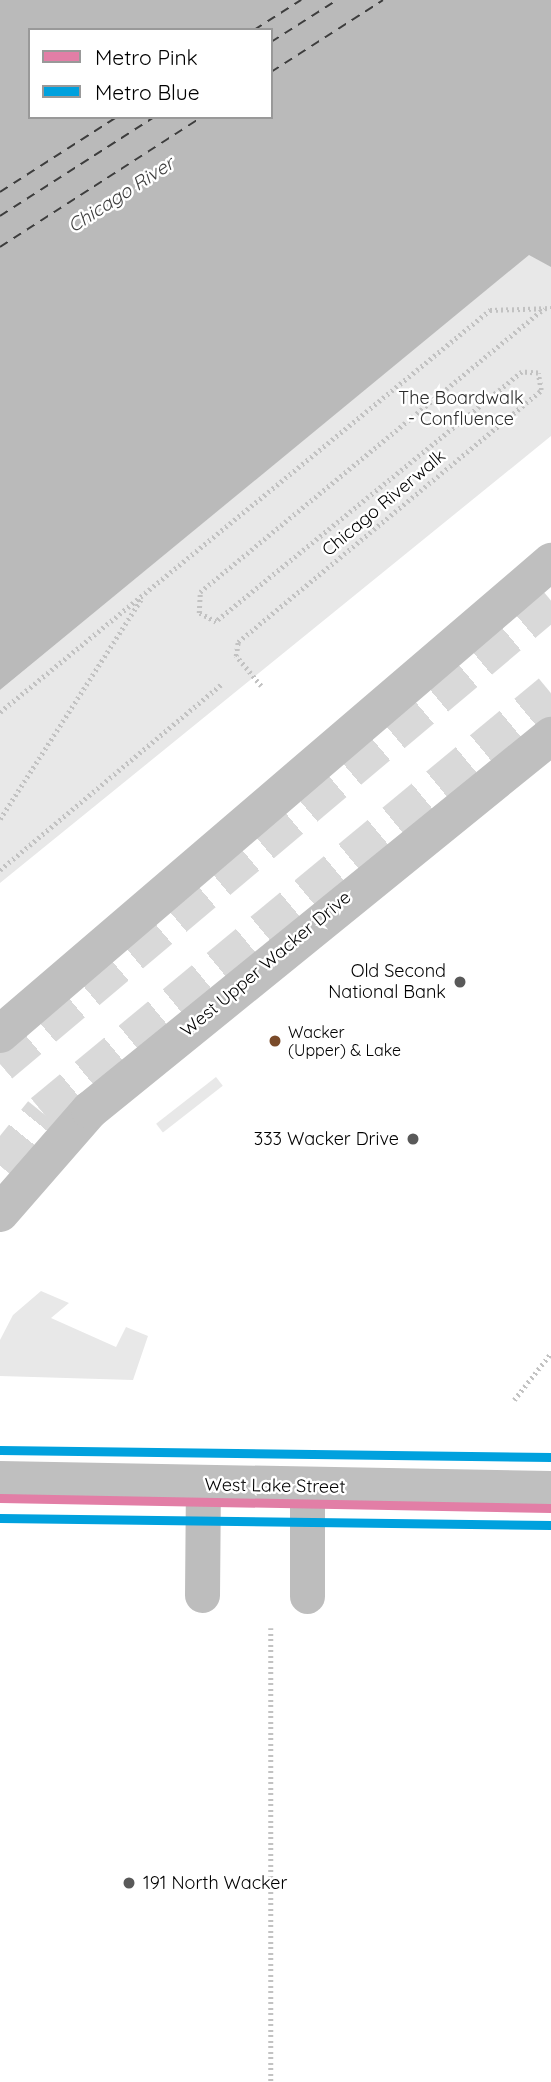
<!DOCTYPE html>
<style>
body{margin:0}
#map{position:relative;width:551px;height:2082px;overflow:hidden;background:#fff;font-family:Quicksand,sans-serif}
div>[style]{position:absolute}
.green>*{inset:0;background:#e8e8e8;transform-origin:0 0}
.water>*{inset:0;background:#bababa}
.ferry>*{height:2px;margin-top:-1px;transform-origin:0;background:repeating-linear-gradient(90deg,#3d3d3d 0 9px,transparent 0 16px)}
.highway-tunnel>*{height:38px;margin-top:-19px;transform-origin:0;background:repeating-linear-gradient(90deg,#d9d9d9 0 38px,transparent 0 57px)}
.path>*{height:4.5px;margin-top:-2.25px;transform-origin:0;background:repeating-linear-gradient(90deg,#c2c2c2 0 2px,transparent 0 5.5px)}
.lane>*{height:35px;margin:-17.5px;padding:0 17.5px;transform-origin:17.5px;border-radius:17.5px;background:#bdbdbd}
.secondary>*{height:38px;margin:-19px;padding:0 19px;transform-origin:19px;border-radius:19px;background:#bfbfbf}
.metro-1>*{height:9px;margin:-4.5px;padding:0 4.5px;transform-origin:4.5px;border-radius:4.5px;background:#e27ea6}
.metro-2>*{height:9px;margin:-4.5px;padding:0 4.5px;transform-origin:4.5px;border-radius:4.5px;background:#00a1de}
.dots>*{width:19px;height:19px;translate:-50% -50%;box-sizing:border-box;border:4px solid #fff;border-radius:50%}
span{translate:-50% -50%;white-space:nowrap;text-align:center;line-height:1.15;-webkit-text-stroke:5px #fff;paint-order:stroke}
.bus-label{font-size:16px;color:#000}
.left{translate:0 -50%;text-align:left}
.park-label{font-size:18px;color:#2c2c2c}
.street-label{font-size:18px;color:#000}
.poi-label{font-size:18px;color:#000}
.right{translate:-100% -50%;text-align:right}
.water-label{font-size:19px;color:#3d3d3d;font-style:italic}
.legend{position:absolute;left:28px;top:28px;width:245px;height:91px;box-sizing:border-box;background:#fff;border:2px solid #999;margin:0;padding:9px 12px;list-style:none;font-size:21px;color:#000}
.legend li{display:flex;align-items:center;gap:14px;height:35px}
.legend b{width:35px;border:2px solid #999}
</style>
<div id="map">
<div class="green">
<i style="clip-path:polygon(551px 236px,551px 436px,0 883px,0 690px)"></i>
<i style="left:216px;top:1077px;width:11px;height:76px;rotate:52deg"></i>
<i style="clip-path:polygon(41px 1291px,69px 1303px,51px 1318px,116px 1347px,126px 1327px,148px 1336px,133px 1380px,0 1376px,0 1340px,13px 1315px)"></i>
</div>
<div class="water">
<i style="clip-path:polygon(evenodd,0 0,551px 0,551px 267px,529px 255px,0 690px,0 0,30px 30px,271px 30px,271px 117px,30px 117px,30px 30px)"></i>
</div>
<div class="ferry">
<i style="left:254px;top:30px;width:56px;rotate:-32.6deg"></i>
<i style="left:271px;top:42px;width:78px;rotate:-32.5deg"></i>
<i style="left:271px;top:72px;width:133px;rotate:-32.7deg"></i>
<i style="left:0;top:192px;width:139px;rotate:-32.7deg"></i>
<i style="left:0;top:216px;width:183px;rotate:-32.7deg"></i>
<i style="left:0;top:247px;width:240px;rotate:-32.8deg"></i>
</div>
<div class="highway-tunnel">
<i style="left:0;top:1064px;width:720px;rotate:-40.1deg"></i>
<i style="left:0;top:1166px;width:68px;rotate:-50.9deg"></i>
<i style="left:43px;top:1113px;width:659px;rotate:-39.58deg"></i>
</div>
<div class="path">
<i style="left:261px;top:686px;width:39px;rotate:-130deg"></i>
<i style="left:236px;top:656px;width:14px;rotate:-82deg"></i>
<i style="left:238px;top:642px;width:394px;rotate:-39.7deg"></i>
<i style="left:541px;top:390px;width:17px;rotate:-100deg"></i>
<i style="left:538px;top:373px;width:16px;rotate:-176deg"></i>
<i style="left:522px;top:372px;width:395px;rotate:140.8deg"></i>
<i style="left:216px;top:622px;width:19px;rotate:-152deg"></i>
<i style="left:199px;top:613px;width:21px;rotate:-87deg"></i>
<i style="left:200px;top:592px;width:446px;rotate:-39.5deg"></i>
<i style="left:0;top:712px;width:634px;rotate:-39.37deg"></i>
<i style="left:490px;top:310px;width:61px;rotate:-1.9deg"></i>
<i style="left:0;top:819px;width:263px;rotate:-57.3deg"></i>
<i style="left:0;top:870px;width:290px;rotate:-40deg"></i>
<i style="left:514px;top:1400px;width:60px;rotate:-51.8deg"></i>
<i style="left:271px;top:1628px;width:454px;rotate:90deg"></i>
</div>
<div class="lane">
<i style="left:202px;top:1595px;width:110px;rotate:-89.5deg"></i>
<i style="left:307px;top:1596px;width:109px;rotate:-90deg"></i>
</div>
<div class="secondary">
<i style="left:0;top:1034px;width:726px;rotate:-40.58deg"></i>
<i style="left:0;top:1213px;width:137px;rotate:-48.9deg"></i>
<i style="left:90px;top:1110px;width:594px;rotate:-39.05deg"></i>
<i style="left:0;top:1480px;width:551px;rotate:1.04deg"></i>
</div>
<div class="metro-1">
<i style="left:0;top:1498px;width:551px;rotate:1.04deg"></i>
</div>
<div class="metro-2">
<i style="left:0;top:1450px;width:551px;rotate:0.73deg"></i>
<i style="left:0;top:1518px;width:551px;rotate:0.73deg"></i>
</div>
<div class="dots">
<i style="left:460px;top:982px;background:#595959"></i>
<i style="left:275px;top:1041px;background:#7a4b2a"></i>
<i style="left:413px;top:1139px;background:#595959"></i>
<i style="left:129px;top:1883px;background:#595959"></i>
</div>
<div class="bus-label">
<span class="left" style="left:288px;top:1041px">Wacker<br>(Upper) &amp; Lake</span>
</div>
<div class="park-label">
<span style="left:461px;top:409px">The Boardwalk<br>- Confluence</span>
</div>
<div class="street-label">
<span style="left:384px;top:503px;rotate:-40deg">Chicago Riverwalk</span>
<span style="left:266px;top:964px;rotate:-40deg">West Upper Wacker Drive</span>
<span style="left:275px;top:1486px;rotate:1deg">West Lake Street</span>
</div>
<div class="poi-label">
<span class="right" style="left:446px;top:982px">Old Second<br>National Bank</span>
<span class="right" style="left:399px;top:1139px">333 Wacker Drive</span>
<span class="left" style="left:143px;top:1883px">191 North Wacker</span>
</div>
<div class="water-label">
<span style="left:121px;top:195px;rotate:-33deg">Chicago River</span>
</div>
<ul class="legend">
<li><b style="height:9px;background:#e27ea6"></b>Metro Pink</li>
<li><b style="height:9px;background:#00a1de"></b>Metro Blue</li>
</ul>
</div>
